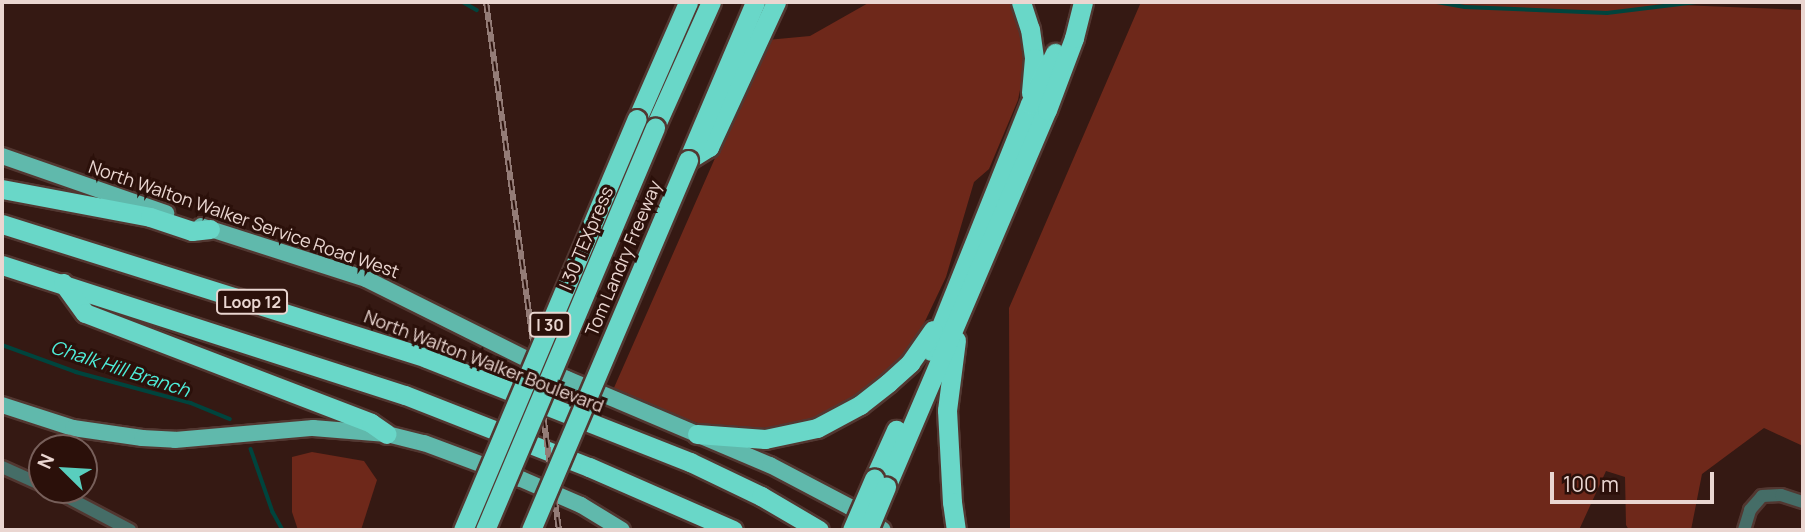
<!DOCTYPE html>
<style>
body{margin:0}
#map{position:relative;width:1805px;height:532px;overflow:hidden;background:#351913;font-family:Manrope,sans-serif}
div>[style]{position:absolute}
.green>*{inset:0;background:#6e281a}
.stream>*{height:3.5px;margin:-1.75px;padding:0 1.75px;transform-origin:1.75px;border-radius:1.75px;background:#00443d}
.roads{filter:drop-shadow(2px 0 #523731) drop-shadow(-2px 0 #523731) drop-shadow(0 2px #523731) drop-shadow(0 -2px #523731)}
.minor>*{height:12px;margin:-6px;padding:0 6px;transform-origin:6px;border-radius:6px;background:#456d67}
.major>*{height:16px;margin:-8px;padding:0 8px;transform-origin:8px;border-radius:8px;background:#60b9ac}
.highway>*{height:19px;margin:-9.5px;padding:0 9.5px;transform-origin:9.5px;border-radius:9.5px;background:#69d7c8}
.rail>*{height:6px;margin-top:-3px;transform-origin:0;background:repeating-linear-gradient(90deg,#2b100a 0 10px,#947c77 0 20px);box-sizing:border-box;border-block:2px solid #947c77}
.bridges{filter:drop-shadow(2px 0 #523731) drop-shadow(-2px 0 #523731) drop-shadow(0 2px #523731) drop-shadow(0 -2px #523731)}
.highway-bridge>*{height:19px;margin:-9.5px;padding:0 9.5px;transform-origin:9.5px;border-radius:9.5px;background:#69d7c8}
span{translate:-50% -50%;white-space:nowrap;text-align:center;line-height:1.15;-webkit-text-stroke:6px #2b100a;paint-order:stroke}
.shield-label span{padding:2px 5px;background:#2b100a;border:2px solid;border-radius:5px;-webkit-text-stroke-width:0}
.shield-label{font-size:16px;color:#ead6d1;font-weight:700}
.street-label{font-size:18px;color:#ead6d1}
.water-label{font-size:19px;color:#4eeeda;font-style:italic}
.frame{position:absolute;inset:0;border:4px solid #ead6d1;pointer-events:none}
.north{position:absolute;left:28px;top:434px;width:70px;height:70px;box-sizing:border-box;background:#2b100a;border:2px solid #775f5a;border-radius:50%;rotate:294deg;font-size:19px;font-weight:700;line-height:28px;text-align:center;color:#ead6d1}
.north::after{content:'';display:block;margin:auto;width:24px;height:32px;background:#59cebe;clip-path:polygon(50% 0,100% 100%,50% 72%,0 100%)}
.scale{position:absolute;left:1550px;top:472px;width:164px;height:32px;box-sizing:border-box;border:4px solid #ead6d1;border-top:0;padding-left:9px;font-size:21px;line-height:24px;white-space:nowrap;color:#ead6d1;-webkit-text-stroke:5px #2b100a;paint-order:stroke}
</style>
<div id="map">
<div class="green">
<i style="clip-path:polygon(870px 2px,1013px 2px,1020px 21px,1026px 60px,1018px 100px,989px 169px,974px 182px,946px 277px,918px 336px,898px 362px,860px 394px,816px 417px,784px 426px,750px 429px,700px 424px,613px 390px,767px 40px,810px 36px)"></i>
<i style="clip-path:polygon(1141px 2px,1604px 2px,1803px 10px,1803px 446px,1764px 428px,1702px 474px,1691px 530px,1629px 530px,1626px 525px,1625px 477px,1606px 471px,1579px 530px,1010px 530px,1009px 308px)"></i>
<i style="clip-path:polygon(312px 452px,364px 461px,377px 480px,361px 530px,298px 530px,292px 512px,292px 457px)"></i>
</div>
<div class="stream">
<i style="left:463px;top:2px;width:16px;rotate:30deg"></i>
<i style="left:1437px;top:2px;width:28px;rotate:10deg"></i>
<i style="left:1465px;top:7px;width:142px;rotate:2.4deg"></i>
<i style="left:1607px;top:13px;width:90px;rotate:-7deg"></i>
<i style="left:2px;top:345px;width:79px;rotate:20deg"></i>
<i style="left:76px;top:372px;width:119px;rotate:15.1deg"></i>
<i style="left:191px;top:403px;width:42px;rotate:22.3deg"></i>
<i style="left:251px;top:449px;width:67px;rotate:70.8deg"></i>
<i style="left:273px;top:512px;width:21px;rotate:61deg"></i>
</div>
<div class="roads">
<div class="minor">
<i style="left:2px;top:467px;width:44px;rotate:24.2deg"></i>
<i style="left:54px;top:490px;width:86px;rotate:27.8deg"></i>
<i style="left:1744px;top:530px;width:21px;rotate:-73deg"></i>
<i style="left:1750px;top:510px;width:18px;rotate:-49deg"></i>
<i style="left:1762px;top:496px;width:19px;rotate:-3deg"></i>
<i style="left:1781px;top:495px;width:23px;rotate:18deg"></i>
</div>
<div class="major">
<i style="left:2px;top:156px;width:174px;rotate:19.2deg"></i>
<i style="left:201px;top:226px;width:173px;rotate:17.8deg"></i>
<i style="left:366px;top:279px;width:225px;rotate:26.5deg"></i>
<i style="left:567px;top:379px;width:220px;rotate:23deg"></i>
<i style="left:770px;top:465px;width:90px;rotate:27.7deg"></i>
<i style="left:850px;top:507px;width:40px;rotate:34.9deg"></i>
<i style="left:2px;top:405px;width:75px;rotate:17.9deg"></i>
<i style="left:73px;top:428px;width:70px;rotate:8.2deg"></i>
<i style="left:142px;top:438px;width:33px;rotate:3deg"></i>
<i style="left:175px;top:440px;width:139px;rotate:-5deg"></i>
<i style="left:313px;top:428px;width:74px;rotate:4.6deg"></i>
<i style="left:387px;top:434px;width:38px;rotate:14deg"></i>
<i style="left:424px;top:443px;width:103px;rotate:20.4deg"></i>
<i style="left:521px;top:479px;width:65px;rotate:23.4deg"></i>
<i style="left:581px;top:505px;width:48px;rotate:31.4deg"></i>
</div>
<div class="highway">
<i style="left:1021px;top:2px;width:28px;rotate:72deg"></i>
<i style="left:1030px;top:29px;width:29px;rotate:82deg"></i>
<i style="left:1034px;top:58px;width:35px;rotate:95deg"></i>
<i style="left:637px;top:119px;width:128px;rotate:-66.4deg"></i>
<i style="left:655px;top:127px;width:137px;rotate:-65.9deg"></i>
<i style="left:688px;top:160px;width:25px;rotate:-32deg"></i>
<i style="left:709px;top:147px;width:160px;rotate:-65.2deg"></i>
<i style="left:688px;top:160px;width:172px;rotate:-67deg"></i>
<i style="left:2px;top:189px;width:151px;rotate:10.7deg"></i>
<i style="left:150px;top:217px;width:44px;rotate:18.4deg"></i>
<i style="left:192px;top:231px;width:18px;rotate:-6deg"></i>
<i style="left:2px;top:224px;width:445px;rotate:17.5deg"></i>
<i style="left:426px;top:358px;width:284px;rotate:21.5deg"></i>
<i style="left:690px;top:462px;width:79px;rotate:25.6deg"></i>
<i style="left:761px;top:496px;width:67px;rotate:30.4deg"></i>
<i style="left:2px;top:265px;width:423px;rotate:17.9deg"></i>
<i style="left:405px;top:395px;width:198px;rotate:21.4deg"></i>
<i style="left:589px;top:467px;width:157px;rotate:23.6deg"></i>
<i style="left:63px;top:283px;width:37px;rotate:54deg"></i>
<i style="left:85px;top:313px;width:306px;rotate:21deg"></i>
<i style="left:371px;top:423px;width:19px;rotate:35deg"></i>
<i style="left:956px;top:340px;width:71px;rotate:97.3deg"></i>
<i style="left:947px;top:410px;width:92px;rotate:86.9deg"></i>
<i style="left:952px;top:502px;width:28px;rotate:82deg"></i>
<i style="left:931px;top:351px;width:266px;rotate:-68.2deg"></i>
<i style="left:1030px;top:104px;width:57px;rotate:-63.9deg"></i>
<i style="left:697px;top:434px;width:68px;rotate:4.2deg"></i>
<i style="left:765px;top:439px;width:53px;rotate:-11.9deg"></i>
<i style="left:817px;top:428px;width:49px;rotate:-28.1deg"></i>
<i style="left:860px;top:405px;width:36px;rotate:-38deg"></i>
<i style="left:888px;top:383px;width:30px;rotate:-42deg"></i>
<i style="left:910px;top:363px;width:40px;rotate:-55.1deg"></i>
<i style="left:874px;top:479px;width:54px;rotate:-65.8deg"></i>
<i style="left:886px;top:487px;width:410px;rotate:-66.9deg"></i>
<i style="left:1047px;top:110px;width:77px;rotate:-69.4deg"></i>
<i style="left:1074px;top:38px;width:37px;rotate:-76deg"></i>
</div>
</div>
<div class="rail">
<i style="left:486px;top:2px;width:533px;rotate:82.13deg"></i>
</div>
<div class="bridges">
<div class="highway-bridge">
<i style="left:463px;top:530px;width:446px;rotate:-67.1deg"></i>
<i style="left:485px;top:530px;width:437px;rotate:-67.1deg"></i>
<i style="left:531px;top:530px;width:402px;rotate:-67deg"></i>
<i style="left:852px;top:530px;width:56px;rotate:-66.7deg"></i>
<i style="left:868px;top:530px;width:47px;rotate:-67.3deg"></i>
</div>
</div>
<div class="shield-label">
<span style="left:252px;top:302px">Loop 12</span>
<span style="left:550px;top:325px">I 30</span>
</div>
<div class="street-label">
<span style="left:244px;top:219px;rotate:19deg">North Walton Walker Service Road West</span>
<span style="left:586px;top:238px;rotate:-67deg">I 30 TEXpress</span>
<span style="left:623px;top:258px;rotate:-67deg">Tom Landry Freeway</span>
<span style="left:484px;top:361px;rotate:21deg">North Walton Walker Boulevard</span>
</div>
<div class="water-label">
<span style="left:120px;top:369px;rotate:18deg">Chalk Hill Branch</span>
</div>
<div class="frame"></div>
<div class="north">N</div>
<div class="scale">100 m</div>
</div>
